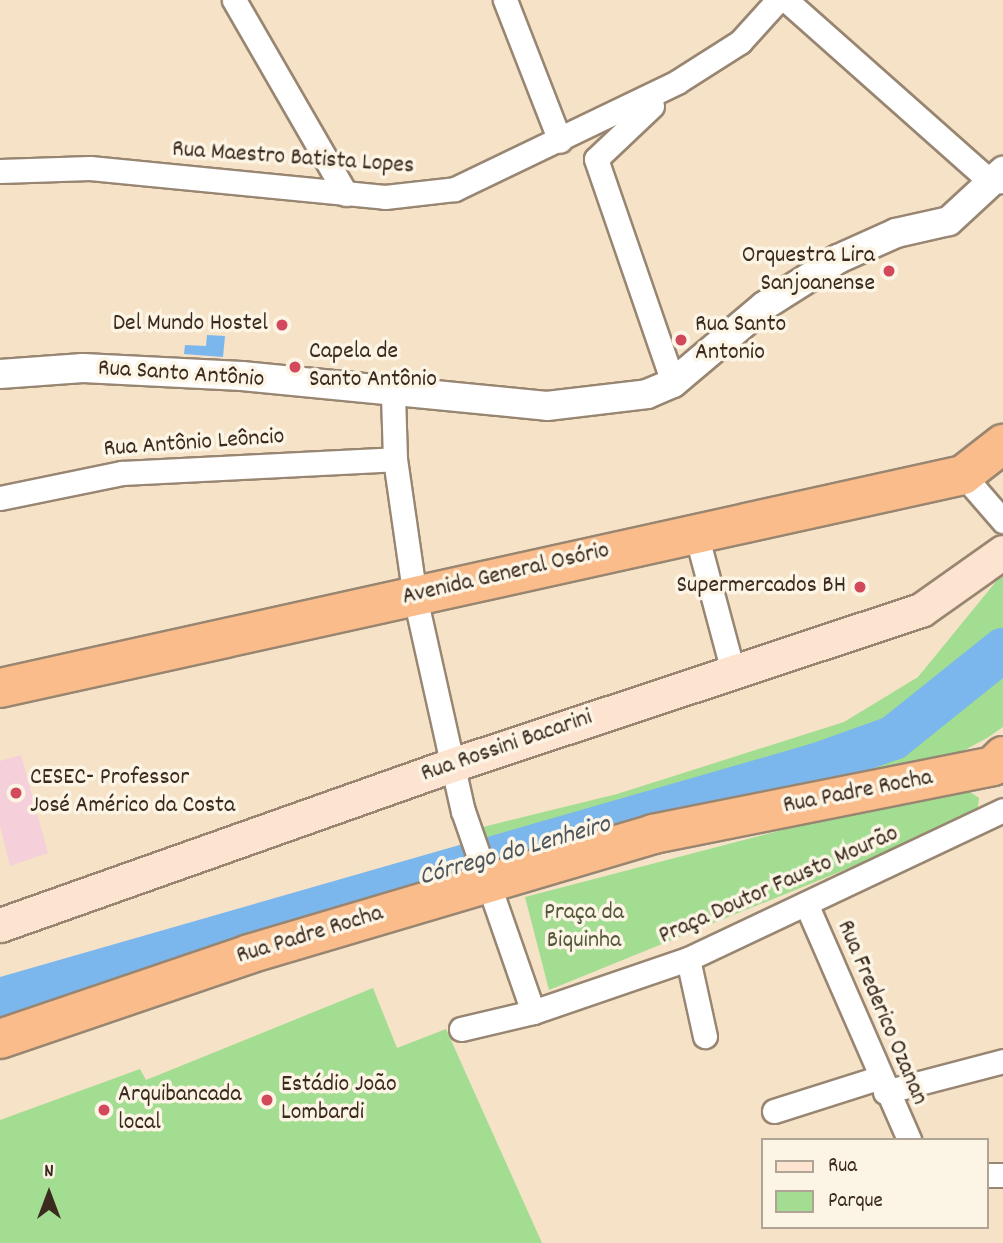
<!DOCTYPE html>
<meta charset="utf-8">
<style>
body{margin:0}
#map{position:relative;width:1003px;height:1243px;overflow:hidden;background:#f6e2c7;font-family:Dekko,sans-serif}
div>[style]{position:absolute}
.built>*{inset:0;background:#f5cfd9}
.green>*{inset:0;background:#a2dd91}
.water>*{inset:0;background:#7bb6ec}
.river>*{height:44px;margin:-22px;padding:0 22px;transform-origin:22px;border-radius:22px;background:#7bb6ec}
.roads{filter:drop-shadow(2px 0 #988672) drop-shadow(-2px 0 #988672) drop-shadow(0 2px #988672) drop-shadow(0 -2px #988672)}
.minor>*{height:23px;margin:-11.5px;padding:0 11.5px;transform-origin:11.5px;border-radius:11.5px;background:#fff}
.tertiary>*{height:28px;margin:-14px;padding:0 14px;transform-origin:14px;border-radius:14px;background:#fff}
.secondary>*{height:33px;margin:-16.5px;padding:0 16.5px;transform-origin:16.5px;border-radius:16.5px;background:#fde4d0}
.trunk>*{height:38px;margin:-19px;padding:0 19px;transform-origin:19px;border-radius:19px;background:#f9bc8a}
.dots>*{width:19px;height:19px;translate:-50% -50%;box-sizing:border-box;border:4px solid #fcf5e5;border-radius:50%}
span{translate:-50% -50%;white-space:nowrap;text-align:center;line-height:1.15;-webkit-text-stroke:7px #fcf5e5;paint-order:stroke}
.street-label{font-size:24px;color:#3b2a1e}
.poi-label{font-size:24px;color:#3b2a1e}
.right{translate:-100% -50%;text-align:right}
.left{translate:0 -50%;text-align:left}
.park-label{font-size:24px;color:#55573b}
.water-label{font-size:26px;color:#4e545c;font-style:italic}
.legend{position:absolute;left:761px;top:1138px;width:228px;height:91px;box-sizing:border-box;background:#fcf5e5;border:2px solid #afa495;margin:0;padding:9px 12px;list-style:none;font-size:21px;color:#3b2a1e}
.legend li{display:flex;align-items:center;gap:14px;height:35px}
.legend b{width:35px;border:2px solid #afa495}
.north{position:absolute;left:14px;top:1159px;width:70px;height:70px;-webkit-text-stroke:5px #fcf5e5;paint-order:stroke;rotate:0deg;font-size:19px;font-weight:700;line-height:28px;text-align:center;color:#3b2a1e}
.north::after{content:'';display:block;margin:auto;width:24px;height:32px;background:#3b2a1e;clip-path:polygon(50% 0,100% 100%,50% 72%,0 100%)}
</style>
<div id="map">
<div class="built">
<i style="clip-path:polygon(21px 755px,48px 853px,10px 866px,0 825px,0 761px)"></i>
</div>
<div class="green">
<i style="clip-path:polygon(1003px 573px,1003px 727px,987px 738px,963px 751px,497px 874px,483px 827px,617px 794px,844px 722px,918px 677px)"></i>
<i style="clip-path:polygon(958px 784px,979px 798px,977px 816px,549px 990px,525px 897px)"></i>
<i style="clip-path:polygon(373px 988px,397px 1048px,446px 1029px,542px 1243px,0 1243px,0 1120px,140px 1069px,146px 1080px)"></i>
</div>
<div class="water">
<i style="clip-path:polygon(207px 335px,225px 336px,223px 357px,184px 354px,185px 345px,206px 346px)"></i>
</div>
<div class="river">
<i style="left:0;top:1000px;width:850px;rotate:-16.05deg"></i>
<i style="left:817px;top:765px;width:81px;rotate:-19.6deg"></i>
<i style="left:893px;top:738px;width:141px;rotate:-38.7deg"></i>
</div>
<div class="roads">
<div class="minor">
<i style="left:234px;top:0;width:224px;rotate:60deg"></i>
<i style="left:505px;top:0;width:151px;rotate:68.7deg"></i>
<i style="left:786px;top:0;width:274px;rotate:41.6deg"></i>
<i style="left:991px;top:182px;width:12px;rotate:-5deg"></i>
<i style="left:652px;top:106px;width:77px;rotate:136.6deg"></i>
<i style="left:596px;top:159px;width:237px;rotate:71deg"></i>
<i style="left:0;top:171px;width:90px;rotate:-1.9deg"></i>
<i style="left:90px;top:168px;width:296px;rotate:5.6deg"></i>
<i style="left:385px;top:197px;width:70px;rotate:-6.5deg"></i>
<i style="left:455px;top:189px;width:246px;rotate:-25.7deg"></i>
<i style="left:677px;top:82px;width:75px;rotate:-32.4deg"></i>
<i style="left:740px;top:42px;width:57px;rotate:-47.9deg"></i>
<i style="left:393px;top:395px;width:64px;rotate:88.2deg"></i>
<i style="left:395px;top:459px;width:139px;rotate:81.8deg"></i>
<i style="left:415px;top:597px;width:219px;rotate:77.4deg"></i>
<i style="left:463px;top:811px;width:213px;rotate:70.8deg"></i>
<i style="left:963px;top:475px;width:61px;rotate:49deg"></i>
<i style="left:0;top:498px;width:125px;rotate:-11.6deg"></i>
<i style="left:122px;top:473px;width:273px;rotate:-2.9deg"></i>
<i style="left:695px;top:530px;width:147px;rotate:75deg"></i>
<i style="left:807px;top:906px;width:255px;rotate:66.4deg"></i>
<i style="left:688px;top:959px;width:79px;rotate:77.6deg"></i>
<i style="left:461px;top:1029px;width:74px;rotate:-13.3deg"></i>
<i style="left:533px;top:1012px;width:164px;rotate:-18.9deg"></i>
<i style="left:688px;top:959px;width:348px;rotate:-25.3deg"></i>
<i style="left:885px;top:1092px;width:122px;rotate:-14.7deg"></i>
<i style="left:774px;top:1111px;width:112px;rotate:-17.6deg"></i>
<i style="left:987px;top:1175px;width:16px"></i>
</div>
<div class="tertiary">
<i style="left:0;top:374px;width:83px;rotate:-4.1deg"></i>
<i style="left:83px;top:368px;width:159px;rotate:2.9deg"></i>
<i style="left:242px;top:376px;width:306px;rotate:5.6deg"></i>
<i style="left:547px;top:406px;width:101px;rotate:-6.8deg"></i>
<i style="left:647px;top:394px;width:28px;rotate:-23deg"></i>
<i style="left:673px;top:383px;width:119px;rotate:-40.2deg"></i>
<i style="left:764px;top:306px;width:88px;rotate:-32.4deg"></i>
<i style="left:838px;top:259px;width:64px;rotate:-24.1deg"></i>
<i style="left:896px;top:233px;width:54px;rotate:-12.8deg"></i>
<i style="left:949px;top:221px;width:74px;rotate:-42.8deg"></i>
</div>
<div class="secondary">
<i style="left:0;top:925px;width:483px;rotate:-19.5deg"></i>
<i style="left:455px;top:764px;width:491px;rotate:-18.3deg"></i>
<i style="left:921px;top:610px;width:100px;rotate:-35.3deg"></i>
</div>
<div class="trunk">
<i style="left:0;top:688px;width:986px;rotate:-12.47deg"></i>
<i style="left:963px;top:475px;width:51px;rotate:-37.8deg"></i>
<i style="left:0;top:1039px;width:263px;rotate:-18.8deg"></i>
<i style="left:249px;top:954px;width:421px;rotate:-16.5deg"></i>
<i style="left:653px;top:834px;width:347px;rotate:-11.3deg"></i>
<i style="left:993px;top:766px;width:14px;rotate:-45deg"></i>
</div>
</div>
<div class="dots">
<i style="left:889px;top:271px;background:#d1495b"></i>
<i style="left:282px;top:325px;background:#d1495b"></i>
<i style="left:681px;top:340px;background:#d1495b"></i>
<i style="left:295px;top:367px;background:#d1495b"></i>
<i style="left:860px;top:587px;background:#d1495b"></i>
<i style="left:16px;top:793px;background:#d1495b"></i>
<i style="left:267px;top:1100px;background:#d1495b"></i>
<i style="left:104px;top:1110px;background:#d1495b"></i>
</div>
<div class="street-label">
<span style="left:293px;top:159px;rotate:4deg">Rua Maestro Batista Lopes</span>
<span style="left:181px;top:375px;rotate:4deg">Rua Santo Antônio</span>
<span style="left:194px;top:444px;rotate:-4deg">Rua Antônio Leôncio</span>
<span style="left:506px;top:575px;rotate:-13deg">Avenida General Osório</span>
<span style="left:507px;top:747px;rotate:-19deg">Rua Rossini Bacarini</span>
<span style="left:858px;top:793px;rotate:-11deg">Rua Padre Rocha</span>
<span style="left:779px;top:886px;rotate:-24deg">Praça Doutor Fausto Mourão</span>
<span style="left:310px;top:936px;rotate:-17deg">Rua Padre Rocha</span>
<span style="left:881px;top:1013px;rotate:67deg">Rua Frederico Ozanan</span>
</div>
<div class="poi-label">
<span class="right" style="left:875px;top:271px">Orquestra Lira<br>Sanjoanense</span>
<span class="right" style="left:268px;top:325px">Del Mundo Hostel</span>
<span class="left" style="left:695px;top:340px">Rua Santo<br>Antonio</span>
<span class="left" style="left:309px;top:367px">Capela de<br>Santo Antônio</span>
<span class="right" style="left:846px;top:587px">Supermercados BH</span>
<span class="left" style="left:30px;top:793px">CESEC- Professor<br>José Américo da Costa</span>
<span class="left" style="left:281px;top:1100px">Estádio João<br>Lombardi</span>
<span class="left" style="left:118px;top:1110px">Arquibancada<br>local</span>
</div>
<div class="park-label">
<span style="left:584px;top:928px">Praça da<br>Biquinha</span>
</div>
<div class="water-label">
<span style="left:515px;top:852px;rotate:-16deg">Córrego do Lenheiro</span>
</div>
<ul class="legend">
<li><b style="height:9px;background:#fde4d0"></b>Rua</li>
<li><b style="height:19px;background:#a2dd91"></b>Parque</li>
</ul>
<div class="north">N</div>
</div>
